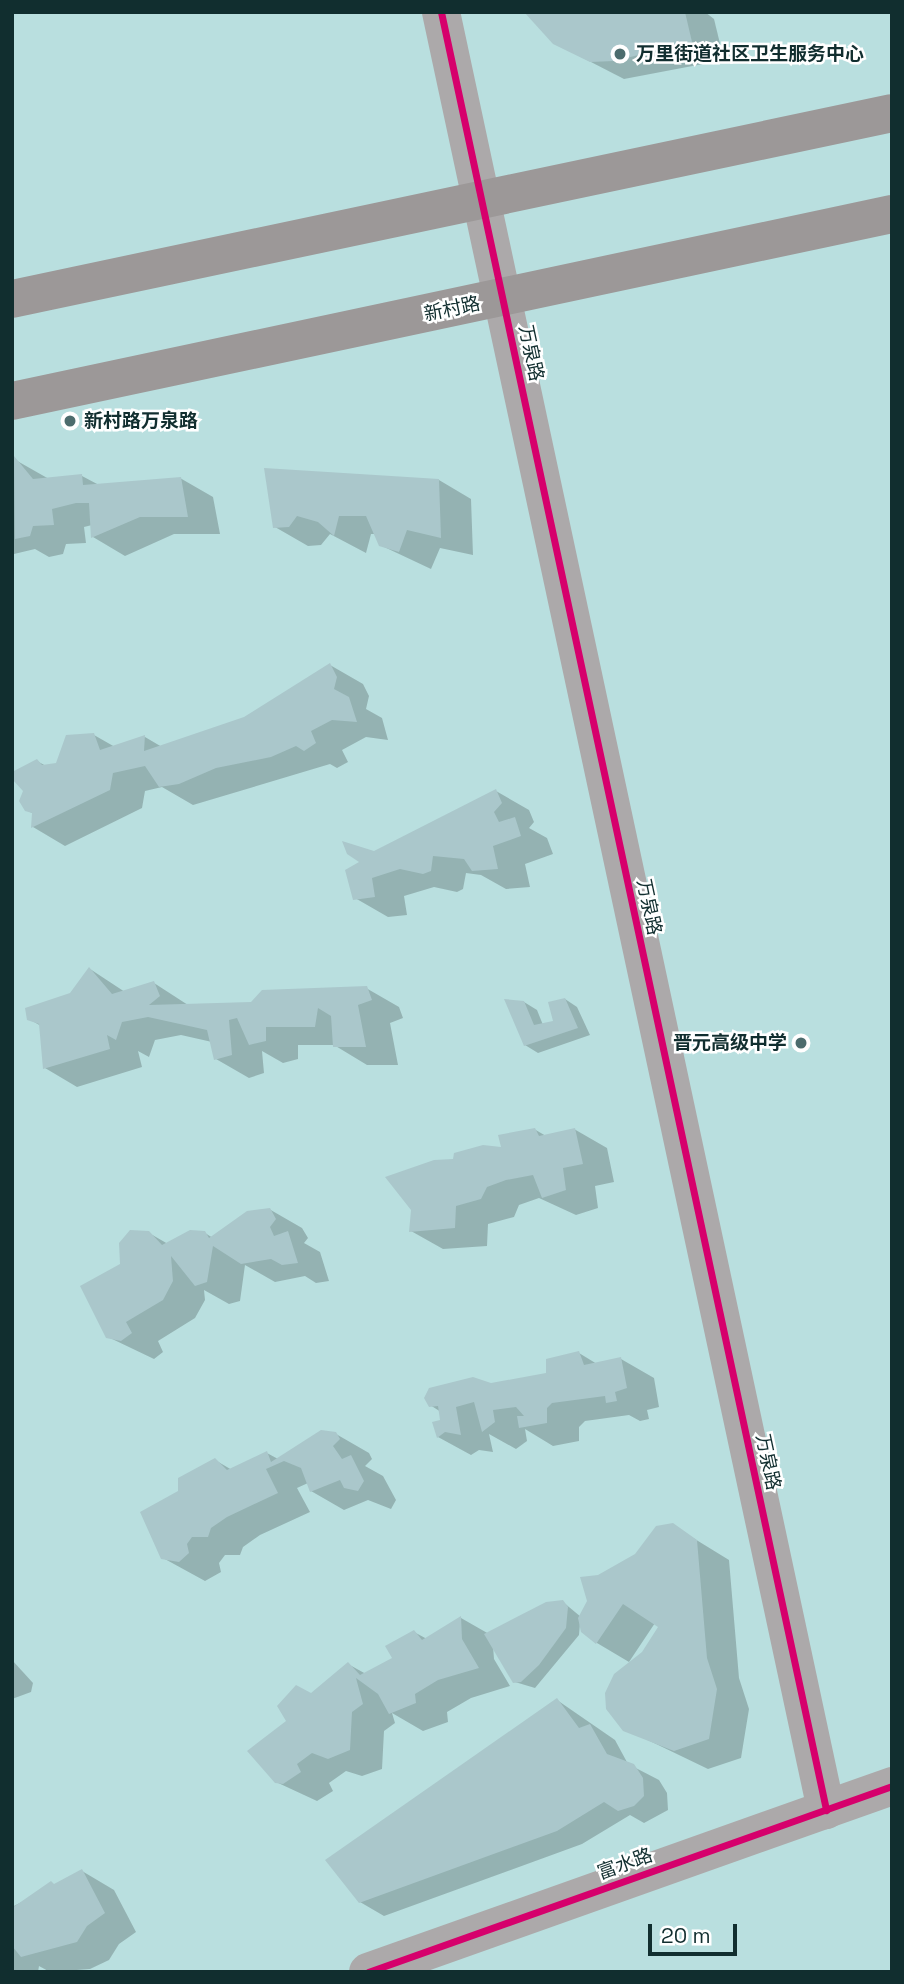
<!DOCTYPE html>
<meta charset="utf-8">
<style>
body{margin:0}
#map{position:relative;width:904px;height:1984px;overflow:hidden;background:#b9dfdf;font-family:"Space Grotesk","Noto Sans SC",sans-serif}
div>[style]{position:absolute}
.shadow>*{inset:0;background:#0003}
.building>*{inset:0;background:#aac7cb}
.tertiary>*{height:38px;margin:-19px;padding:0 19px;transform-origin:19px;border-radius:19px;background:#aca9aa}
.primary>*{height:38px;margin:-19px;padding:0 19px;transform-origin:19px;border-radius:19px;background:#9c9898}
.cycleway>*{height:7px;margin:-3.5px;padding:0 3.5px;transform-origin:3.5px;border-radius:3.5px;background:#d6006c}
.dots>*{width:19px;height:19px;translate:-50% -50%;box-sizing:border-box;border:4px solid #fff;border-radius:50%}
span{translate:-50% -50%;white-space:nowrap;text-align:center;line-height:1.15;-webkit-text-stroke:5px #fff;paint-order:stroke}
.poi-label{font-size:19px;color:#112e2f;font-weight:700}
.left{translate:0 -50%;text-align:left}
.right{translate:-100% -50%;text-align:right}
.street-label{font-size:19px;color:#112e2f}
.frame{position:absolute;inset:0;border:14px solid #112e2f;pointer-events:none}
.scale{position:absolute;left:648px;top:1924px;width:89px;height:32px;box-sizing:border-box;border:4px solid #112e2f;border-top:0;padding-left:9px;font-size:21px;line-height:24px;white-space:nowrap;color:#112e2f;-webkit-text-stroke:5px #fff;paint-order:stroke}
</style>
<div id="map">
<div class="shadow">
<i style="clip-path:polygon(527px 12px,705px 12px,714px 19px,724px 60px,624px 79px,554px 43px)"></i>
<i style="clip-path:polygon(12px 458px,49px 479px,82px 476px,99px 485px,180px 478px,213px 497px,220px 534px,174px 534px,125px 556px,93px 537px,92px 525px,84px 527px,86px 543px,66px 544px,63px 554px,49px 557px,35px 549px,14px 554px)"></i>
<i style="clip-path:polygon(267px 470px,439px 480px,471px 499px,473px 555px,440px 548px,431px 569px,380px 545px,376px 534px,371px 534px,366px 553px,330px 534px,321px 545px,308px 546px,275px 527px)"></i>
<i style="clip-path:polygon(330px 665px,363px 684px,369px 696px,366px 709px,382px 718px,388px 740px,366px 737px,342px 750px,348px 762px,337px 768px,330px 764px,193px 805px,162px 787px,145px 791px,142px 808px,65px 846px,33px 827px,34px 814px,26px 810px,37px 761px,46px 766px,58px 765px,94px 735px,115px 747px,145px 737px,162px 747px,245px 719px)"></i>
<i style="clip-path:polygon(496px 791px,529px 810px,534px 822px,529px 828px,547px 838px,553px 854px,525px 864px,530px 887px,506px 889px,481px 875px,466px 873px,463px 889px,457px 892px,434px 887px,404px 896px,407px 915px,388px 917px,355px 898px,374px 853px)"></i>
<i style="clip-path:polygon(90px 969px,125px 992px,154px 983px,188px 1005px,251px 1003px,366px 988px,399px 1007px,403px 1018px,390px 1023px,398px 1065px,367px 1065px,334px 1045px,298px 1045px,298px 1059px,283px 1063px,262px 1051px,264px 1073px,249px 1078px,216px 1059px,212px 1042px,181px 1035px,155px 1040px,149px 1057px,138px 1051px,142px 1067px,77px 1087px,45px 1068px,41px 1026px,29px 1019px,71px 994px)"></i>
<i style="clip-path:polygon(565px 999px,577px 1007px,590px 1035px,538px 1053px,525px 1045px,524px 1002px,537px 1010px,543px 1025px,555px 1022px)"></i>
<i style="clip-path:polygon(534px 1129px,546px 1136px,574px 1129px,607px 1148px,614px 1182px,595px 1186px,598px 1208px,576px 1215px,539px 1198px,519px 1205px,514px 1217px,488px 1224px,487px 1246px,443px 1249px,411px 1231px,455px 1160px,504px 1148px)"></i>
<i style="clip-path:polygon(269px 1209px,302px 1228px,308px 1238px,304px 1243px,320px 1252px,329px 1281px,316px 1283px,305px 1276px,275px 1282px,245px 1265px,240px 1301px,229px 1304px,204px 1290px,205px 1300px,195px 1318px,158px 1341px,163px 1352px,154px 1359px,108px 1337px,122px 1265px,149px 1233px,168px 1244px,205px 1233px,213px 1238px)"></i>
<i style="clip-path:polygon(579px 1353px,597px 1364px,621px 1359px,654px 1378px,659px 1407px,647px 1410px,649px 1419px,640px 1421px,629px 1415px,585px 1421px,579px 1427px,579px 1441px,553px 1446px,525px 1429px,527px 1441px,516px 1449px,489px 1434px,493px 1452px,479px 1450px,471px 1455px,438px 1437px,441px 1412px,430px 1405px,491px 1385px,548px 1375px)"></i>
<i style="clip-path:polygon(336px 1434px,369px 1453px,372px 1459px,365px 1466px,383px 1476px,396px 1500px,391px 1509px,368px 1500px,344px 1510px,311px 1491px,308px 1483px,297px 1488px,310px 1512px,260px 1535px,243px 1547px,240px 1555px,225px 1555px,219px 1563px,221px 1572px,205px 1581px,163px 1558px,180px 1492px,215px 1460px,232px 1470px,267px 1453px,278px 1459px)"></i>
<i style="clip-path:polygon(672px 1525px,729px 1560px,739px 1678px,749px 1709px,741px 1758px,708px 1769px,625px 1729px,643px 1653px,660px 1626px,655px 1623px,629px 1662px,597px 1643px,580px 1623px,579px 1635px,535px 1688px,515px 1682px,493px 1646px,494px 1659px,510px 1686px,471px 1698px,447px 1712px,448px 1722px,423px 1731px,392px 1713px,395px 1723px,384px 1731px,382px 1769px,362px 1776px,346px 1771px,329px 1783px,333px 1791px,317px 1801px,276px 1782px,288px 1722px,348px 1664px,366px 1674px,395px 1658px,414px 1632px,427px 1639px,461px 1618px,489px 1634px,563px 1602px,581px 1617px,599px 1577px,636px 1556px)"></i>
<i style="clip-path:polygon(12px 1660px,33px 1683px,31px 1692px,12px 1699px)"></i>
<i style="clip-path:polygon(557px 1700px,615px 1740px,628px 1764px,659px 1780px,667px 1793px,668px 1810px,644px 1823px,630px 1815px,582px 1844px,384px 1916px,360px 1902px)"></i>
<i style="clip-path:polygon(82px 1871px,114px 1890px,136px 1932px,119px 1944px,109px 1960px,90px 1969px,50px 1972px,39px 1966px,38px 1972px,12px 1972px,12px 1907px)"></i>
</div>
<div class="building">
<i style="clip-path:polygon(524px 12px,685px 12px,692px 42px,614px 61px,590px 62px,553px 44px)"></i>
<i style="clip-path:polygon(14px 456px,33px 479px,82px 474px,83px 485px,181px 477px,188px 517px,140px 517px,91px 538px,89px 503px,76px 503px,52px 509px,54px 525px,33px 526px,30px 536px,15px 539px)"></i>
<i style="clip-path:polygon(264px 468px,439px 479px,441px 538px,407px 530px,399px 552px,379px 546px,366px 516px,339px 516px,334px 536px,318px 522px,297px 516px,289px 527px,273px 528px)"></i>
<i style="clip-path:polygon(330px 663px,337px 677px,334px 689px,349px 697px,357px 722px,332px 720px,311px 731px,316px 743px,304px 751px,296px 746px,271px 757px,216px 768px,179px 784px,159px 787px,145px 766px,113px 773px,110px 790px,31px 828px,32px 813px,25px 811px,19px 801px,23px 791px,12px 779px,12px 772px,37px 759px,42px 765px,56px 763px,66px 735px,94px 733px,100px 750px,145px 735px,144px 751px,244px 717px)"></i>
<i style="clip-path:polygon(496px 789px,502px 803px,494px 812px,499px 822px,515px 817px,521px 836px,493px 846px,498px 869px,472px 871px,464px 859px,433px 856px,431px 871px,423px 874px,400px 869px,372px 878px,375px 897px,353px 900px,345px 870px,359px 862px,347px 854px,342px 841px,374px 851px)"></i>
<i style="clip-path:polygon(89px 967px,112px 994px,154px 981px,160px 996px,149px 1005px,251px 1002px,262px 990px,367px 986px,372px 1000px,358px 1005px,366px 1047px,333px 1047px,331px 1016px,318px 1008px,315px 1027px,266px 1027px,266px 1041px,249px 1045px,237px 1018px,229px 1020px,232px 1055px,214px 1060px,207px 1030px,148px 1017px,122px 1022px,116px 1040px,107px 1035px,110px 1049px,43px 1069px,39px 1024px,27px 1020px,25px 1008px,70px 993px)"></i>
<i style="clip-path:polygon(565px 998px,578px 1028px,524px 1046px,504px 999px,524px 1001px,534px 1025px,553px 1021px,548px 1002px)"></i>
<i style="clip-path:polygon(535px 1128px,539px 1136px,575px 1128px,583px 1164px,563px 1168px,566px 1190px,542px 1198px,533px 1175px,506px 1180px,487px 1187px,481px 1199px,456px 1206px,455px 1228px,409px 1232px,411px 1210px,385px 1177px,434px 1160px,453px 1159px,454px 1153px,483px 1145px,501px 1147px,498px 1135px)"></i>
<i style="clip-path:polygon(270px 1208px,276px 1219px,270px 1227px,274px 1236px,288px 1231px,298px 1263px,282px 1265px,271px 1259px,241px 1264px,213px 1246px,207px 1282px,195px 1286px,171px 1256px,173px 1281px,163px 1300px,126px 1322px,132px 1333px,121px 1341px,106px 1338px,80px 1286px,120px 1264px,119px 1243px,130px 1230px,149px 1231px,162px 1245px,190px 1230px,205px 1231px,209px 1238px,247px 1211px)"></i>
<i style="clip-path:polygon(579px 1351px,584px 1365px,621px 1357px,627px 1388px,615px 1392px,617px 1401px,606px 1403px,605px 1396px,552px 1403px,547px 1408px,547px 1423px,519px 1428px,517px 1416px,524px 1416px,516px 1407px,493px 1410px,495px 1422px,482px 1432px,474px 1402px,456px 1407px,461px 1435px,445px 1432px,437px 1438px,432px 1422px,440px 1420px,438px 1406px,429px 1407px,424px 1398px,429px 1388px,473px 1377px,491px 1383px,546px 1373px,546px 1359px)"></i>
<i style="clip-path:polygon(321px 1430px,336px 1432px,340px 1439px,333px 1446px,342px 1459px,351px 1455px,364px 1481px,358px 1491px,344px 1488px,340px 1480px,310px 1492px,301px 1468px,284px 1461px,266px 1469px,278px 1493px,227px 1517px,211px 1528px,208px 1537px,192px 1537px,187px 1544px,189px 1553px,179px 1562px,161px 1559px,140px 1512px,178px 1491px,178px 1478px,215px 1458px,227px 1470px,267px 1451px,271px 1462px)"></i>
<i style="clip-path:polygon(673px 1523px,697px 1540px,707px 1658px,717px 1689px,709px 1739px,674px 1751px,623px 1731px,606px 1709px,605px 1693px,614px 1674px,642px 1652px,658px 1627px,623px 1604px,596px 1644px,581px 1632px,578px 1618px,587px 1601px,580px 1577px,598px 1575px,635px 1554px,656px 1526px)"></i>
<i style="clip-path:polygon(563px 1600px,568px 1607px,566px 1628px,539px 1665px,521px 1682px,513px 1683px,484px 1634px,546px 1602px)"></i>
<i style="clip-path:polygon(461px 1616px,462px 1639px,479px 1668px,438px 1680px,415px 1694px,416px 1703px,389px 1714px,378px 1694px,356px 1678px,363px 1704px,352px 1712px,350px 1750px,328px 1759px,312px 1753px,297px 1764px,301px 1772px,283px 1784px,275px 1783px,247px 1751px,286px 1721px,277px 1706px,296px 1685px,311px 1693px,348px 1662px,360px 1675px,392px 1658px,385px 1646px,414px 1630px,422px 1640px)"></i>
<i style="clip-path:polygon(557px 1698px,579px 1728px,590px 1724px,607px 1754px,634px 1764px,643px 1778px,644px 1796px,634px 1806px,618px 1811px,604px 1802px,557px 1831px,359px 1903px,325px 1860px)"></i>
<i style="clip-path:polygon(82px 1869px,105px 1913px,87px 1926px,77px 1942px,21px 1957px,12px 1946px,12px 1908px,51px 1881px,54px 1884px)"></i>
</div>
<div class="tertiary">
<i style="left:441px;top:12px;width:1839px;rotate:77.91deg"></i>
<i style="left:368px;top:1972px;width:556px;rotate:-19.54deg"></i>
</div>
<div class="primary">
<i style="left:12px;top:299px;width:899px;rotate:-11.93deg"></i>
<i style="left:12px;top:401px;width:900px;rotate:-12deg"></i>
</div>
<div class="cycleway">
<i style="left:441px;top:12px;width:1839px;rotate:77.91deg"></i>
<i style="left:368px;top:1972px;width:556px;rotate:-19.54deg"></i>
</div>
<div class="dots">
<i style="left:620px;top:54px;background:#4c6c6d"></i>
<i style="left:70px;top:421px;background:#4c6c6d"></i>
<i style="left:801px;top:1043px;background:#4c6c6d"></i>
</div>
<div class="poi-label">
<span class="left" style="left:636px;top:54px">万里街道社区卫生服务中心</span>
<span class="left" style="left:84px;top:421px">新村路万泉路</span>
<span class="right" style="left:787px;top:1043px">晋元高级中学</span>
</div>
<div class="street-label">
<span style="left:452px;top:309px;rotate:-12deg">新村路</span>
<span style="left:531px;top:353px;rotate:78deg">万泉路</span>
<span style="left:649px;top:907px;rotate:78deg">万泉路</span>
<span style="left:768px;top:1462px;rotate:78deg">万泉路</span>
<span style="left:625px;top:1864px;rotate:-20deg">富水路</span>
</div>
<div class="frame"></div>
<div class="scale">20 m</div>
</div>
